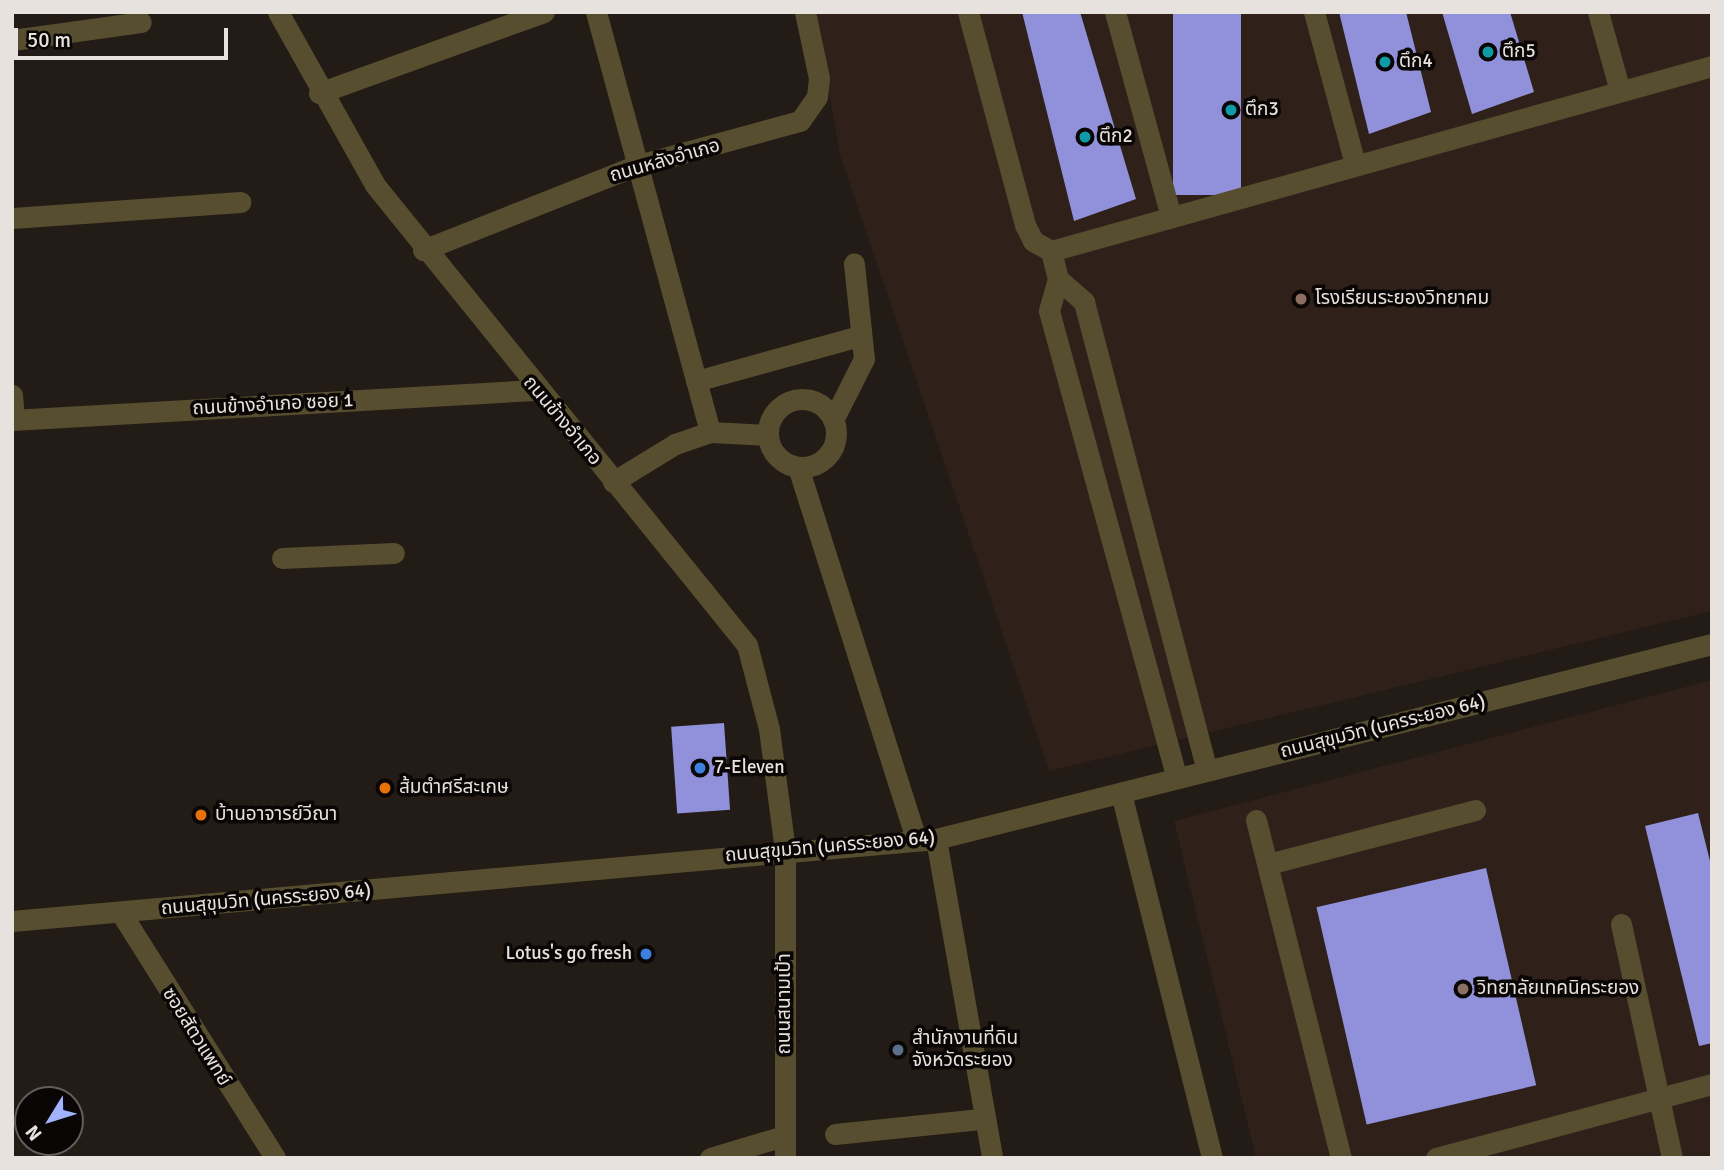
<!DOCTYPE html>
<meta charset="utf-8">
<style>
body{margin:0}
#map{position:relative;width:1724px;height:1170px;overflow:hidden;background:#221b16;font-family:Signika,"Noto Sans Thai",sans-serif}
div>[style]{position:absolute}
.built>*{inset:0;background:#2f211a}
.building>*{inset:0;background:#9091da;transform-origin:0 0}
.minor>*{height:21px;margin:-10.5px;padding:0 10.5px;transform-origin:10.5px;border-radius:10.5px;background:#564e2f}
.minor>.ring{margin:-10.5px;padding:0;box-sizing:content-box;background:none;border:21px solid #564e2f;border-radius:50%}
.dots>*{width:19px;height:19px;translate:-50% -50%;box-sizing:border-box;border:4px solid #090605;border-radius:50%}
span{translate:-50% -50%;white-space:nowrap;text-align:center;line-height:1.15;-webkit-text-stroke:7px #090605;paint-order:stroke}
.poi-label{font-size:19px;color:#e8e2df}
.left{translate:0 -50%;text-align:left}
.right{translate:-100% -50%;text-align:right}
.street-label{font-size:19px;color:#e8e2df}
.frame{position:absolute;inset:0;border:14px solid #e8e2df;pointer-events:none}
.north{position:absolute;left:14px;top:1086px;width:70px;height:70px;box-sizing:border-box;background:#090605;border:2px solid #625e5c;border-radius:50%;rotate:232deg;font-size:19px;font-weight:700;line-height:28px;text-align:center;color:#e8e2df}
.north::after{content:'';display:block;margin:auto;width:24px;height:32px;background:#a1b3fd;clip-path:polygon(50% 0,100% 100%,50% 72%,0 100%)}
.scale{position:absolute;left:14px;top:28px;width:214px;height:32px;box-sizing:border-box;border:4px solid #e8e2df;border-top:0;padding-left:9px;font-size:21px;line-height:24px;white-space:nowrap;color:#e8e2df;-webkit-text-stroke:5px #090605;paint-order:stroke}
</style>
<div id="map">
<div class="built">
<i style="clip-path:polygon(815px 12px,1712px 12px,1712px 611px,1049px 771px,840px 155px)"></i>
<i style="clip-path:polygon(1712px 680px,1712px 1158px,1256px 1158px,1174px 821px)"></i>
</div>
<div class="building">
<i style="clip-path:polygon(1022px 12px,1080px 12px,1136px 199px,1074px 221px)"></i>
<i style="left:1173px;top:12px;width:68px;height:183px"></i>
<i style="clip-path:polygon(1339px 12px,1406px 12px,1431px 112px,1369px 134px)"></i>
<i style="clip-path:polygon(1442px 12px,1510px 12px,1534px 92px,1472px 114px)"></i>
<i style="left:724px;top:723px;width:87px;height:53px;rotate:86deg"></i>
<i style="clip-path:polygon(1698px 813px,1712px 869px,1712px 1043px,1699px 1046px,1645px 826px)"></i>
<i style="left:1486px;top:868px;width:223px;height:174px;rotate:77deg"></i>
</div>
<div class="minor">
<i style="left:278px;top:12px;width:198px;rotate:60.7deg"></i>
<i style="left:375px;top:185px;width:592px;rotate:51.04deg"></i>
<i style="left:747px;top:645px;width:87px;rotate:75.3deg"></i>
<i style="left:769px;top:729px;width:123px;rotate:82.5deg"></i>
<i style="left:785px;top:851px;width:307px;rotate:90deg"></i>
<i style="left:596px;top:12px;width:435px;rotate:74.8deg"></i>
<i style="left:968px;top:12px;width:220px;rotate:75deg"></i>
<i style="left:1025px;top:225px;width:18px;rotate:63deg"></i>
<i style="left:1033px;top:241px;width:21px;rotate:29deg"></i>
<i style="left:1051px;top:251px;width:29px;rotate:76deg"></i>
<i style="left:1058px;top:279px;width:33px;rotate:106deg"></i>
<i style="left:1049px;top:311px;width:484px;rotate:74.7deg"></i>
<i style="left:1115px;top:12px;width:213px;rotate:74.7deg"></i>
<i style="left:1314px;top:12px;width:157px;rotate:74.9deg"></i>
<i style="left:1598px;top:12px;width:82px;rotate:74.4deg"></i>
<i style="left:12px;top:40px;width:130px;rotate:-7.9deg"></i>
<i style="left:319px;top:93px;width:239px;rotate:-19.8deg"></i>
<i style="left:12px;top:218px;width:229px;rotate:-4deg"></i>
<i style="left:423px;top:250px;width:228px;rotate:-21.6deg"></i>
<i style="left:635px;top:166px;width:171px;rotate:-15.3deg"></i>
<i style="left:800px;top:121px;width:29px;rotate:-55deg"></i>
<i style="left:817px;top:97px;width:19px;rotate:-84deg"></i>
<i style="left:819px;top:78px;width:67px;rotate:-102deg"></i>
<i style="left:1051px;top:251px;width:686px;rotate:-15.64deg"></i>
<i style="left:1058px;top:279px;width:35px;rotate:41deg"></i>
<i style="left:1084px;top:302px;width:484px;rotate:75.3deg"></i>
<i style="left:696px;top:381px;width:169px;rotate:-15.4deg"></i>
<i style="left:12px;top:395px;width:25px;rotate:85deg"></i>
<i class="ring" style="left:768px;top:399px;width:47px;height:47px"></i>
<i style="left:12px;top:420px;width:523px;rotate:-3.29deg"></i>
<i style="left:833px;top:420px;width:68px;rotate:-63.1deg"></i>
<i style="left:864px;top:359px;width:96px;rotate:-96deg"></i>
<i style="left:798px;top:467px;width:391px;rotate:72.4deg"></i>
<i style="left:613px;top:482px;width:73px;rotate:-31.5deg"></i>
<i style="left:675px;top:444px;width:37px;rotate:-19deg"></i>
<i style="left:710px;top:432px;width:58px;rotate:3deg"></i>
<i style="left:282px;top:558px;width:112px;rotate:-2.6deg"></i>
<i style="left:1121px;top:793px;width:376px;rotate:76deg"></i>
<i style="left:1256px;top:820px;width:349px;rotate:75.9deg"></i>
<i style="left:936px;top:839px;width:324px;rotate:80deg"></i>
<i style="left:1268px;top:864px;width:214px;rotate:-14.6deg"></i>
<i style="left:121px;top:913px;width:289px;rotate:57.8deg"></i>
<i style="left:12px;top:921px;width:928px;rotate:-5.07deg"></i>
<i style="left:936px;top:839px;width:800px;rotate:-14.11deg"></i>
<i style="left:1621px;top:924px;width:239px;rotate:77.7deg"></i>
<i style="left:835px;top:1134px;width:146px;rotate:-5.9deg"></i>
<i style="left:710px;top:1158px;width:77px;rotate:-16.6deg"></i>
<i style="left:1436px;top:1158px;width:286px;rotate:-15deg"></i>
</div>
<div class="dots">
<i style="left:1488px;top:52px;background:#0f9aa8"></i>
<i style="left:1385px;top:62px;background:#0f9aa8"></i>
<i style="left:1231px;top:110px;background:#0f9aa8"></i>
<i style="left:1085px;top:137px;background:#0f9aa8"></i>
<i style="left:1301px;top:299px;background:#8d6e63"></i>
<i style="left:700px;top:768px;background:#3f7fe0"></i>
<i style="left:385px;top:788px;background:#e8710a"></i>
<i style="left:201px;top:815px;background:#e8710a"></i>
<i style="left:646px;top:954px;background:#3f7fe0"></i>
<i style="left:1463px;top:989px;background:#8d6e63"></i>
<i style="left:898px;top:1050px;background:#5c6f8a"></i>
</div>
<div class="poi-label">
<span class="left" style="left:1502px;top:52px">ตึก5</span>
<span class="left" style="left:1399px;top:62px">ตึก4</span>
<span class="left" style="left:1245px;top:110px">ตึก3</span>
<span class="left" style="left:1099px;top:137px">ตึก2</span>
<span class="left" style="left:1315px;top:299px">โรงเรียนระยองวิทยาคม</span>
<span class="left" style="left:714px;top:768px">7-Eleven</span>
<span class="left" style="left:399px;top:788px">ส้มตำศรีสะเกษ</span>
<span class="left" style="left:215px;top:815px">บ้านอาจารย์วีณา</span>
<span class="right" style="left:632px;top:954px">Lotus's go fresh</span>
<span class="left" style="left:1477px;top:989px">วิทยาลัยเทคนิคระยอง</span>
<span class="left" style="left:912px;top:1050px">สำนักงานที่ดิน<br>จังหวัดระยอง</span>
</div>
<div class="street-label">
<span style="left:665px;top:161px;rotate:-16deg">ถนนหลังอำเภอ</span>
<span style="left:273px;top:405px;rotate:-3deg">ถนนข้างอำเภอ ซอย 1</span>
<span style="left:562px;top:421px;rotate:50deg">ถนนข้างอำเภอ</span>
<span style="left:1383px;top:727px;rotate:-14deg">ถนนสุขุมวิท (นครระยอง 64)</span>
<span style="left:830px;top:847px;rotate:-5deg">ถนนสุขุมวิท (นครระยอง 64)</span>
<span style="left:266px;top:900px;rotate:-5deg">ถนนสุขุมวิท (นครระยอง 64)</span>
<span style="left:785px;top:1004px;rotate:-90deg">ถนนสนามเป้า</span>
<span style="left:196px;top:1037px;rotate:58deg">ซอยสัตวแพทย์</span>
</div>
<div class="frame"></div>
<div class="north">N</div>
<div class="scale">50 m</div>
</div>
